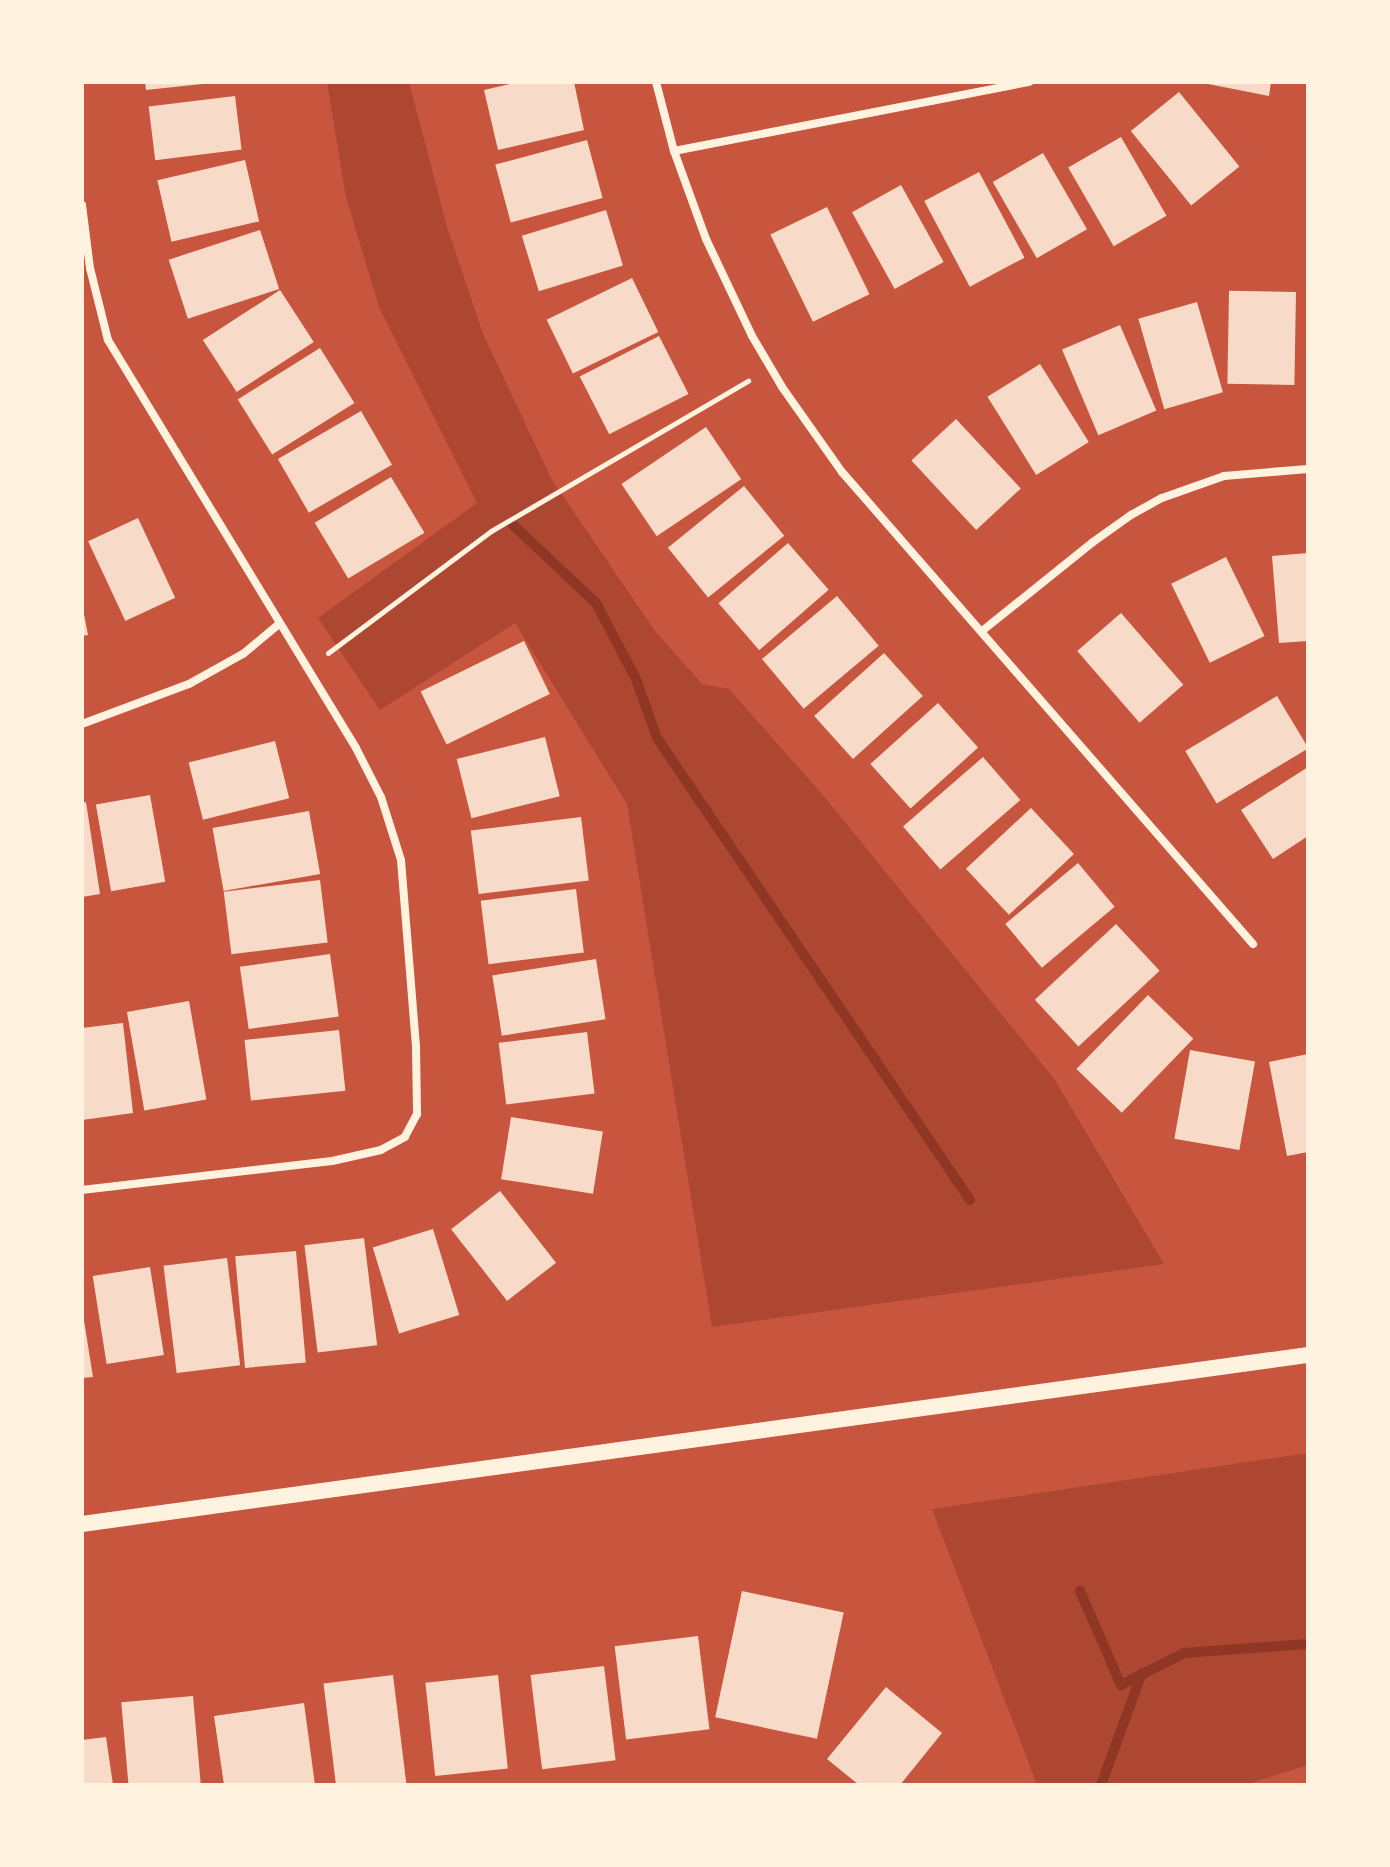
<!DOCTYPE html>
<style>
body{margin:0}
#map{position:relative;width:1390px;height:1867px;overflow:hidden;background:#c8553d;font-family:Karla,sans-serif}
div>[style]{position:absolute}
.green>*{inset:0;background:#ae4732}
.stream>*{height:10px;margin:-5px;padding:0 5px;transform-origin:5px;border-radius:5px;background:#8f3625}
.building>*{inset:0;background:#f7dbc8;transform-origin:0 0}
.path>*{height:5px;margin:-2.5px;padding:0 2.5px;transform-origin:2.5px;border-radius:2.5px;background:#fff3e0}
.minor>*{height:8px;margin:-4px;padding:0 4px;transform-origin:4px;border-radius:4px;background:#fff3e0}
.secondary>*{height:16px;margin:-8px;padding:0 8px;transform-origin:8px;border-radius:8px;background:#fff3e0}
span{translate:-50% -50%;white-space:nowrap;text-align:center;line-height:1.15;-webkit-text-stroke:6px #fff3e0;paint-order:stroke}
.frame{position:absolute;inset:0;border:84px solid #fff3e0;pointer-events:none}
</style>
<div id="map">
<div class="green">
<i style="clip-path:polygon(327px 82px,409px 82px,447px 227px,483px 334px,552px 480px,655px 631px,702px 684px,729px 689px,822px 794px,1055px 1080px,1164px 1264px,712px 1327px,627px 804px,515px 623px,380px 710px,318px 618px,477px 503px,379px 307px,346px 197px)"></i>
<i style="clip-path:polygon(1308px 1453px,1308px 1765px,1245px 1785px,1037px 1785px,932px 1509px)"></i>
</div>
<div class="stream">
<i style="left:513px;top:525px;width:114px;rotate:43.2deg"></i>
<i style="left:596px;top:603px;width:86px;rotate:62.2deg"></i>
<i style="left:636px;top:679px;width:63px;rotate:70.4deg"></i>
<i style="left:657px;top:738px;width:558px;rotate:55.88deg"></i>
<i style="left:1080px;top:1591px;width:103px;rotate:66.4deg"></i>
<i style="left:1121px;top:1685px;width:71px;rotate:-26.9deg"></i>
<i style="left:1184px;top:1653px;width:124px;rotate:-4.2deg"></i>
<i style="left:1101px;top:1785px;width:119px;rotate:-69.9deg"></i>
</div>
<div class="building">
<i style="clip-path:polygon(145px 82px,202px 82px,202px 84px,146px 90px)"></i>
<i style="clip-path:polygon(518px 82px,574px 82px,584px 130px,498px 150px,484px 90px)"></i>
<i style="clip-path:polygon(1198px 82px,1271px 82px,1269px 96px)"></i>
<i style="left:1179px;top:92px;width:96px;height:62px;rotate:51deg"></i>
<i style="left:235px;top:96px;width:54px;height:87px;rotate:83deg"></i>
<i style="left:1121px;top:137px;width:91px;height:61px;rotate:60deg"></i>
<i style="left:587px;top:140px;width:60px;height:95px;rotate:75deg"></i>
<i style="left:1043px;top:153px;width:88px;height:58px;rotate:60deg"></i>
<i style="left:245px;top:160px;width:63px;height:90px;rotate:77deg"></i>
<i style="left:979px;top:172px;width:97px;height:62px;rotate:62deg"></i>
<i style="left:901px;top:185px;width:88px;height:56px;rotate:61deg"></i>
<i style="left:827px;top:207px;width:97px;height:63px;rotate:64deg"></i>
<i style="left:606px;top:210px;width:58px;height:88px;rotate:73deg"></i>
<i style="left:260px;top:230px;width:62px;height:96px;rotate:72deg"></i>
<i style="left:632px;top:278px;width:60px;height:95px;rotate:64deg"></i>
<i style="left:280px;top:290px;width:62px;height:92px;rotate:57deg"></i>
<i style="left:1296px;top:292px;width:93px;height:67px;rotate:91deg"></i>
<i style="left:1197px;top:302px;width:94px;height:61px;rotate:74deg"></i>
<i style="left:1120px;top:325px;width:93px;height:63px;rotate:67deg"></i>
<i style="left:659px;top:336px;width:65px;height:89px;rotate:63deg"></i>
<i style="left:320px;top:348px;width:65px;height:97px;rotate:58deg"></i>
<i style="left:1040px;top:364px;width:92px;height:62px;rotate:58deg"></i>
<i style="left:361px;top:411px;width:62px;height:96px;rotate:60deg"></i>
<i style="left:956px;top:419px;width:95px;height:61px;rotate:47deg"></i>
<i style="left:706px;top:427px;width:63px;height:102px;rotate:56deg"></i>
<i style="left:391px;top:477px;width:65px;height:89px;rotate:59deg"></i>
<i style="left:744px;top:486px;width:64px;height:98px;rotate:51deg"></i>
<i style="left:138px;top:518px;width:88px;height:55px;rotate:65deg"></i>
<i style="left:788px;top:543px;width:62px;height:92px;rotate:49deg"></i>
<i style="clip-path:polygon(1308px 553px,1308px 641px,1279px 643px,1272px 556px)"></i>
<i style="left:1226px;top:557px;width:88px;height:61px;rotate:64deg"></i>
<i style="left:837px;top:596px;width:65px;height:98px;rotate:50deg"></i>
<i style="clip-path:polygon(82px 604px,88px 635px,82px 636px)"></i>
<i style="left:1121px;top:613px;width:95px;height:58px;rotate:49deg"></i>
<i style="left:524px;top:641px;width:59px;height:115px;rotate:64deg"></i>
<i style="left:884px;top:653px;width:58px;height:94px;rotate:48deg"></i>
<i style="left:1277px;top:696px;width:61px;height:107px;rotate:59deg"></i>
<i style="left:938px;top:703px;width:60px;height:91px;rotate:48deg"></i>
<i style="left:545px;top:737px;width:61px;height:91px;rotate:76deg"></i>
<i style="left:275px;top:741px;width:59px;height:89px;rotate:76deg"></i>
<i style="left:983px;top:757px;width:57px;height:106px;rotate:49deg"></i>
<i style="clip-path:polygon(1308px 767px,1308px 836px,1273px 859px,1241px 810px)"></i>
<i style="left:150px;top:795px;width:88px;height:55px;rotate:80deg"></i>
<i style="clip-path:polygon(86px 802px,100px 894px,82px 897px,82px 803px)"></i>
<i style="left:1031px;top:808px;width:63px;height:89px;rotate:47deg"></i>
<i style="left:309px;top:811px;width:64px;height:98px;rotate:80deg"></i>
<i style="left:581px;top:817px;width:64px;height:111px;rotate:83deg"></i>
<i style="left:1078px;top:863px;width:57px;height:95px;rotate:50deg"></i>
<i style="left:320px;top:880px;width:63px;height:97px;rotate:83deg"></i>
<i style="left:576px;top:889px;width:64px;height:96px;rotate:83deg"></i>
<i style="left:1116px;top:924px;width:64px;height:111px;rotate:47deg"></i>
<i style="left:330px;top:954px;width:63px;height:91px;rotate:82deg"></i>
<i style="left:596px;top:959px;width:61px;height:105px;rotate:81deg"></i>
<i style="left:1148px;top:995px;width:63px;height:103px;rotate:44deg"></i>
<i style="left:189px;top:1001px;width:100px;height:63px;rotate:80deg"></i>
<i style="clip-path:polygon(123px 1023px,133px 1113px,82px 1120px,82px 1028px)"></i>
<i style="left:339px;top:1030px;width:61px;height:95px;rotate:84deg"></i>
<i style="left:587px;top:1032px;width:62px;height:89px;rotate:83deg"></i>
<i style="left:1190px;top:1050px;width:66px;height:90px;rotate:10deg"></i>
<i style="clip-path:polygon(1308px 1054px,1308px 1152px,1287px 1156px,1269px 1062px)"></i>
<i style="left:511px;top:1117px;width:93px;height:63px;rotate:9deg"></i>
<i style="left:500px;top:1191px;width:91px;height:62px;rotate:52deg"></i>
<i style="left:433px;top:1229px;width:90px;height:63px;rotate:73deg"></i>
<i style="left:364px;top:1238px;width:108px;height:60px;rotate:83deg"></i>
<i style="left:296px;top:1251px;width:112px;height:61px;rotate:85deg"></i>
<i style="left:227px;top:1258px;width:108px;height:64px;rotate:83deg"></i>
<i style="left:150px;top:1267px;width:89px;height:58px;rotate:81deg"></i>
<i style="clip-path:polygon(82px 1308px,93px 1377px,82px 1378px)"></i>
<i style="left:742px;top:1591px;width:104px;height:129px;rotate:12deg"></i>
<i style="left:698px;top:1636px;width:94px;height:84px;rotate:83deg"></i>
<i style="left:604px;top:1666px;width:95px;height:74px;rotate:83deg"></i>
<i style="left:393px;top:1675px;width:111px;height:70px;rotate:83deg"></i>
<i style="left:498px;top:1675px;width:94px;height:73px;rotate:84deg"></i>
<i style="clip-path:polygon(886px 1687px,942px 1733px,900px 1785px,859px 1785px,827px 1759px)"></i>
<i style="left:193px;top:1696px;width:89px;height:72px;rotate:85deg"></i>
<i style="clip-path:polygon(304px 1703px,315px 1785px,224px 1785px,214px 1716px)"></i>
<i style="clip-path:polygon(106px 1737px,113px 1785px,82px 1785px,82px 1740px)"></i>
</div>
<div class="path">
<i style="left:328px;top:653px;width:204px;rotate:-36.8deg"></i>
<i style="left:491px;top:531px;width:298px;rotate:-30.3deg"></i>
</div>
<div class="minor">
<i style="left:656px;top:82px;width:71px;rotate:75.4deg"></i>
<i style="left:674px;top:151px;width:94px;rotate:70deg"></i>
<i style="left:706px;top:239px;width:107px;rotate:64.6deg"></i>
<i style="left:752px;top:336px;width:59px;rotate:59.5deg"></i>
<i style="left:782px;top:387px;width:104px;rotate:54.8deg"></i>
<i style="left:842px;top:472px;width:626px;rotate:48.95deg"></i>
<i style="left:674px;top:151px;width:362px;rotate:-11deg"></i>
<i style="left:82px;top:205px;width:64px;rotate:82.8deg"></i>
<i style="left:90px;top:268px;width:74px;rotate:76deg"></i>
<i style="left:108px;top:340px;width:477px;rotate:58.7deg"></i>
<i style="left:356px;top:748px;width:55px;rotate:63deg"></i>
<i style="left:381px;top:797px;width:66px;rotate:72.4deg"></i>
<i style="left:401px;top:860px;width:188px;rotate:85.4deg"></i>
<i style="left:416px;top:1047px;width:67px;rotate:89.1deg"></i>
<i style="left:417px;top:1114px;width:26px;rotate:118deg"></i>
<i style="left:405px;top:1137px;width:27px;rotate:152deg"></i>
<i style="left:381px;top:1150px;width:50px;rotate:167.3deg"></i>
<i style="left:332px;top:1161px;width:252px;rotate:173.4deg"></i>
<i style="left:982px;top:631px;width:142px;rotate:-38.7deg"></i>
<i style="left:1093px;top:542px;width:47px;rotate:-35.4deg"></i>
<i style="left:1131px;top:515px;width:35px;rotate:-29deg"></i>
<i style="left:1162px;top:498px;width:66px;rotate:-19.5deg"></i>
<i style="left:1224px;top:476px;width:84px;rotate:-4.8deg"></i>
<i style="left:82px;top:724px;width:114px;rotate:-20.5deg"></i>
<i style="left:189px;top:684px;width:62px;rotate:-29.1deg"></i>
<i style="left:243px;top:654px;width:47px;rotate:-39.8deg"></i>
</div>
<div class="secondary">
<i style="left:82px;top:1524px;width:1238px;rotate:-7.85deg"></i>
</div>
<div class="frame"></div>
</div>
